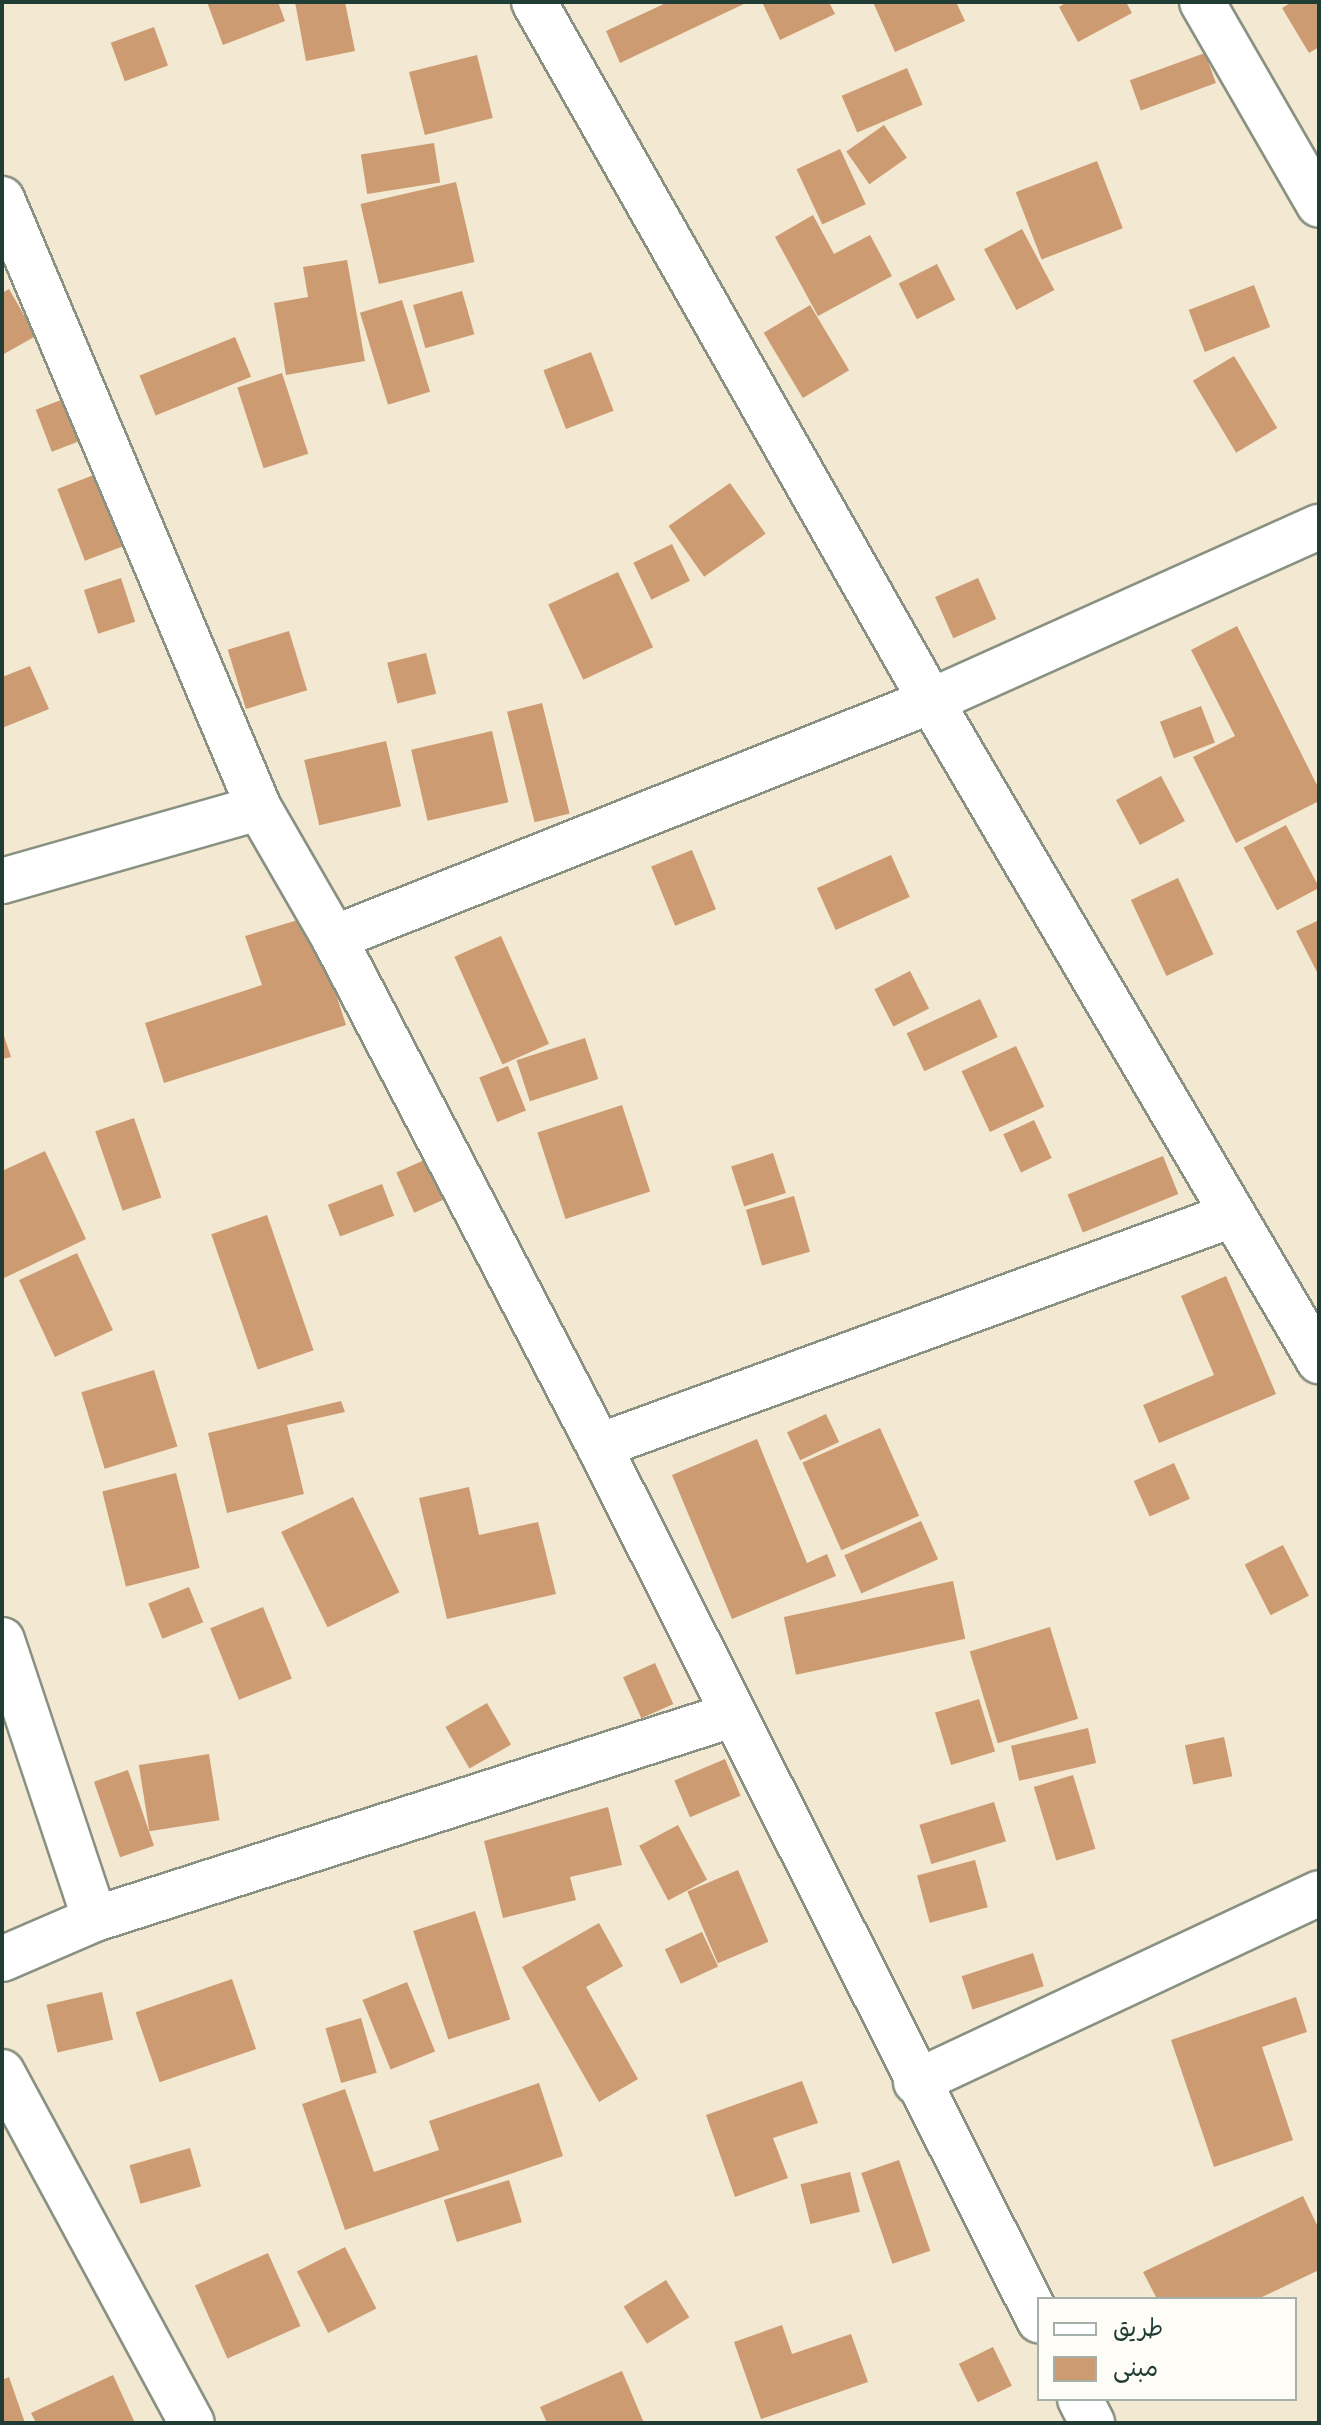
<!DOCTYPE html>
<meta charset="utf-8">
<style>
body{margin:0}
#map{position:relative;width:1321px;height:2425px;overflow:hidden;background:#f3e8d1;font-family:Caveat,"Playpen Sans Arabic",sans-serif}
div>[style]{position:absolute}
.building>*{inset:0;background:#cd9b71;transform-origin:0 0}
.roads{filter:drop-shadow(2px 0 #899282) drop-shadow(-2px 0 #899282) drop-shadow(0 2px #899282) drop-shadow(0 -2px #899282)}
.street>*{height:44px;margin:-22px;padding:0 22px;transform-origin:22px;border-radius:22px;background:#fff}
span{translate:-50% -50%;white-space:nowrap;text-align:center;line-height:1.15;-webkit-text-stroke:8px #fdfcf7;paint-order:stroke}
.frame{position:absolute;inset:0;border:4px solid #1f3d34;pointer-events:none}
.legend{position:absolute;left:1037px;top:2297px;width:260px;height:104px;box-sizing:border-box;background:#fdfcf7;border:2px solid #a4b0a9;margin:0;padding:10px 14px;list-style:none;font-size:24px;color:#1f3d34}
.legend li{display:flex;align-items:center;gap:16px;height:40px}
.legend b{width:40px;border:2px solid #a4b0a9}
</style>
<div id="map">
<div class="building">
<i style="clip-path:polygon(207px 2px,278px 2px,285px 21px,223px 45px)"></i>
<i style="clip-path:polygon(295px 2px,345px 2px,355px 51px,306px 61px)"></i>
<i style="clip-path:polygon(668px 2px,748px 2px,620px 63px,606px 31px)"></i>
<i style="clip-path:polygon(762px 2px,829px 2px,835px 14px,780px 40px)"></i>
<i style="clip-path:polygon(873px 2px,956px 2px,965px 21px,895px 52px)"></i>
<i style="clip-path:polygon(1067px 2px,1126px 2px,1132px 13px,1078px 42px,1059px 7px)"></i>
<i style="clip-path:polygon(1292px 2px,1319px 4px,1319px 47px,1309px 53px,1282px 8px)"></i>
<i style="left:154px;top:27px;width:41px;height:46px;rotate:70deg"></i>
<i style="left:1205px;top:53px;width:32px;height:80px;rotate:70deg"></i>
<i style="left:477px;top:55px;width:65px;height:70px;rotate:76deg"></i>
<i style="left:907px;top:68px;width:40px;height:71px;rotate:67deg"></i>
<i style="left:884px;top:125px;width:40px;height:46px;rotate:55deg"></i>
<i style="left:434px;top:143px;width:40px;height:74px;rotate:81deg"></i>
<i style="left:840px;top:149px;width:61px;height:48px;rotate:65deg"></i>
<i style="left:1097px;top:161px;width:72px;height:87px;rotate:69deg"></i>
<i style="left:456px;top:182px;width:82px;height:98px;rotate:77deg"></i>
<i style="clip-path:polygon(813px 215px,834px 254px,870px 235px,892px 276px,818px 316px,775px 237px)"></i>
<i style="left:1022px;top:229px;width:69px;height:43px;rotate:62deg"></i>
<i style="clip-path:polygon(347px 260px,365px 361px,286px 375px,274px 303px,308px 297px,303px 267px)"></i>
<i style="left:937px;top:264px;width:40px;height:43px;rotate:63deg"></i>
<i style="left:1254px;top:285px;width:45px;height:70px;rotate:69deg"></i>
<i style="clip-path:polygon(9px 289px,36px 336px,2px 355px,2px 293px)"></i>
<i style="left:462px;top:291px;width:45px;height:51px;rotate:74deg"></i>
<i style="left:402px;top:300px;width:96px;height:44px;rotate:73deg"></i>
<i style="left:810px;top:305px;width:76px;height:54px;rotate:59deg"></i>
<i style="left:235px;top:337px;width:43px;height:103px;rotate:68deg"></i>
<i style="left:591px;top:352px;width:63px;height:51px;rotate:69deg"></i>
<i style="left:1234px;top:356px;width:84px;height:48px;rotate:59deg"></i>
<i style="left:282px;top:373px;width:85px;height:47px;rotate:72deg"></i>
<i style="left:74px;top:395px;width:45px;height:41px;rotate:69deg"></i>
<i style="left:104px;top:471px;width:77px;height:50px;rotate:69deg"></i>
<i style="left:730px;top:483px;width:62px;height:75px;rotate:55deg"></i>
<i style="left:672px;top:544px;width:41px;height:43px;rotate:64deg"></i>
<i style="left:618px;top:572px;width:83px;height:77px;rotate:65deg"></i>
<i style="left:121px;top:578px;width:46px;height:39px;rotate:72deg"></i>
<i style="left:978px;top:578px;width:45px;height:47px;rotate:66deg"></i>
<i style="clip-path:polygon(1237px 626px,1319px 789px,1319px 801px,1236px 843px,1193px 757px,1235px 736px,1191px 650px)"></i>
<i style="left:289px;top:631px;width:62px;height:64px;rotate:73deg"></i>
<i style="left:426px;top:653px;width:42px;height:40px;rotate:76deg"></i>
<i style="clip-path:polygon(30px 666px,49px 709px,2px 728px,2px 677px)"></i>
<i style="left:542px;top:703px;width:114px;height:36px;rotate:76deg"></i>
<i style="left:1201px;top:706px;width:39px;height:44px;rotate:69deg"></i>
<i style="left:492px;top:731px;width:73px;height:83px;rotate:77deg"></i>
<i style="left:386px;top:741px;width:67px;height:84px;rotate:77deg"></i>
<i style="left:1161px;top:776px;width:51px;height:51px;rotate:62deg"></i>
<i style="left:1286px;top:825px;width:71px;height:48px;rotate:62deg"></i>
<i style="left:692px;top:850px;width:64px;height:44px;rotate:68deg"></i>
<i style="left:891px;top:855px;width:46px;height:81px;rotate:66deg"></i>
<i style="left:1178px;top:878px;width:84px;height:52px;rotate:65deg"></i>
<i style="clip-path:polygon(311px 916px,346px 1025px,164px 1083px,145px 1023px,262px 985px,245px 936px)"></i>
<i style="clip-path:polygon(1319px 920px,1319px 971px,1317px 972px,1296px 931px)"></i>
<i style="left:501px;top:936px;width:118px;height:51px;rotate:66deg"></i>
<i style="left:910px;top:971px;width:42px;height:40px;rotate:63deg"></i>
<i style="left:980px;top:999px;width:42px;height:81px;rotate:65deg"></i>
<i style="clip-path:polygon(2px 1030px,11px 1057px,2px 1059px)"></i>
<i style="left:585px;top:1038px;width:43px;height:72px;rotate:72deg"></i>
<i style="left:1016px;top:1046px;width:67px;height:60px;rotate:65deg"></i>
<i style="left:508px;top:1066px;width:48px;height:31px;rotate:68deg"></i>
<i style="left:622px;top:1105px;width:91px;height:89px;rotate:72deg"></i>
<i style="left:134px;top:1118px;width:84px;height:41px;rotate:71deg"></i>
<i style="left:1034px;top:1120px;width:42px;height:34px;rotate:65deg"></i>
<i style="clip-path:polygon(45px 1151px,86px 1239px,4px 1278px,2px 1171px)"></i>
<i style="left:773px;top:1153px;width:42px;height:44px;rotate:72deg"></i>
<i style="left:1163px;top:1156px;width:41px;height:103px;rotate:68deg"></i>
<i style="left:431px;top:1157px;width:44px;height:38px;rotate:66deg"></i>
<i style="left:382px;top:1184px;width:34px;height:58px;rotate:69deg"></i>
<i style="left:794px;top:1196px;width:58px;height:50px;rotate:74deg"></i>
<i style="left:267px;top:1215px;width:143px;height:59px;rotate:71deg"></i>
<i style="left:77px;top:1253px;width:85px;height:64px;rotate:65deg"></i>
<i style="clip-path:polygon(1226px 1276px,1276px 1394px,1159px 1443px,1143px 1405px,1214px 1375px,1181px 1296px)"></i>
<i style="left:154px;top:1370px;width:80px;height:76px;rotate:73deg"></i>
<i style="clip-path:polygon(341px 1401px,345px 1412px,287px 1425px,304px 1494px,227px 1513px,208px 1433px)"></i>
<i style="left:826px;top:1414px;width:31px;height:43px;rotate:65deg"></i>
<i style="left:880px;top:1428px;width:96px;height:85px;rotate:66deg"></i>
<i style="clip-path:polygon(757px 1439px,807px 1563px,827px 1554px,836px 1576px,732px 1619px,672px 1475px)"></i>
<i style="left:1174px;top:1463px;width:39px;height:44px;rotate:66deg"></i>
<i style="left:176px;top:1473px;width:98px;height:76px;rotate:76deg"></i>
<i style="clip-path:polygon(469px 1487px,479px 1535px,538px 1522px,556px 1594px,447px 1619px,419px 1498px)"></i>
<i style="left:353px;top:1497px;width:106px;height:80px;rotate:64deg"></i>
<i style="left:921px;top:1521px;width:42px;height:84px;rotate:66deg"></i>
<i style="left:1283px;top:1545px;width:57px;height:43px;rotate:63deg"></i>
<i style="left:953px;top:1581px;width:59px;height:173px;rotate:78deg"></i>
<i style="left:189px;top:1587px;width:38px;height:44px;rotate:68deg"></i>
<i style="left:263px;top:1607px;width:77px;height:57px;rotate:68deg"></i>
<i style="left:1050px;top:1627px;width:96px;height:84px;rotate:73deg"></i>
<i style="left:655px;top:1663px;width:45px;height:35px;rotate:66deg"></i>
<i style="left:979px;top:1699px;width:55px;height:46px;rotate:73deg"></i>
<i style="left:487px;top:1703px;width:48px;height:48px;rotate:60deg"></i>
<i style="left:1088px;top:1728px;width:36px;height:79px;rotate:77deg"></i>
<i style="left:1224px;top:1737px;width:40px;height:40px;rotate:78deg"></i>
<i style="left:209px;top:1754px;width:67px;height:71px;rotate:81deg"></i>
<i style="left:725px;top:1759px;width:40px;height:55px;rotate:67deg"></i>
<i style="left:128px;top:1770px;width:80px;height:36px;rotate:71deg"></i>
<i style="left:1073px;top:1775px;width:77px;height:41px;rotate:73deg"></i>
<i style="left:994px;top:1802px;width:41px;height:78px;rotate:73deg"></i>
<i style="clip-path:polygon(608px 1807px,622px 1865px,570px 1877px,576px 1900px,503px 1918px,484px 1841px)"></i>
<i style="left:678px;top:1825px;width:62px;height:44px;rotate:62deg"></i>
<i style="left:975px;top:1860px;width:49px;height:60px;rotate:75deg"></i>
<i style="left:738px;top:1870px;width:78px;height:55px;rotate:67deg"></i>
<i style="left:475px;top:1911px;width:114px;height:65px;rotate:72deg"></i>
<i style="clip-path:polygon(599px 1923px,623px 1966px,586px 1987px,638px 2079px,599px 2102px,522px 1967px)"></i>
<i style="left:702px;top:1932px;width:38px;height:41px;rotate:65deg"></i>
<i style="left:1033px;top:1953px;width:35px;height:75px;rotate:72deg"></i>
<i style="left:232px;top:1979px;width:74px;height:102px;rotate:71deg"></i>
<i style="left:407px;top:1982px;width:75px;height:48px;rotate:68deg"></i>
<i style="left:102px;top:1992px;width:49px;height:57px;rotate:77deg"></i>
<i style="clip-path:polygon(1296px 1997px,1307px 2032px,1262px 2047px,1293px 2140px,1214px 2167px,1171px 2040px)"></i>
<i style="left:361px;top:2018px;width:57px;height:37px;rotate:74deg"></i>
<i style="clip-path:polygon(802px 2081px,818px 2123px,773px 2138px,788px 2178px,735px 2197px,706px 2115px)"></i>
<i style="clip-path:polygon(539px 2083px,563px 2156px,345px 2230px,302px 2104px,345px 2089px,374px 2172px,439px 2150px,429px 2121px)"></i>
<i style="left:190px;top:2148px;width:40px;height:63px;rotate:74deg"></i>
<i style="left:899px;top:2160px;width:96px;height:40px;rotate:71deg"></i>
<i style="left:850px;top:2172px;width:41px;height:51px;rotate:76deg"></i>
<i style="left:509px;top:2180px;width:44px;height:68px;rotate:73deg"></i>
<i style="clip-path:polygon(1303px 2196px,1319px 2229px,1319px 2270px,1258px 2299px,1157px 2299px,1143px 2272px)"></i>
<i style="left:345px;top:2247px;width:69px;height:54px;rotate:63deg"></i>
<i style="left:268px;top:2253px;width:80px;height:80px;rotate:66deg"></i>
<i style="left:666px;top:2280px;width:44px;height:50px;rotate:58deg"></i>
<i style="clip-path:polygon(782px 2325px,792px 2354px,851px 2334px,868px 2382px,761px 2419px,734px 2342px)"></i>
<i style="left:993px;top:2347px;width:43px;height:38px;rotate:64deg"></i>
<i style="clip-path:polygon(622px 2371px,644px 2423px,547px 2423px,540px 2407px)"></i>
<i style="clip-path:polygon(113px 2375px,135px 2423px,36px 2423px,31px 2413px)"></i>
<i style="clip-path:polygon(9px 2377px,25px 2423px,2px 2423px,2px 2380px)"></i>
</div>
<div class="roads">
<div class="street">
<i style="left:534px;top:2px;width:804px;rotate:60.41deg"></i>
<i style="left:931px;top:701px;width:766px;rotate:59.55deg"></i>
<i style="left:1202px;top:2px;width:234px;rotate:60deg"></i>
<i style="left:2px;top:199px;width:661px;rotate:67.12deg"></i>
<i style="left:259px;top:808px;width:150px;rotate:60deg"></i>
<i style="left:334px;top:938px;width:573px;rotate:62.45deg"></i>
<i style="left:599px;top:1446px;width:979px;rotate:63.28deg"></i>
<i style="left:2px;top:881px;width:267px;rotate:-15.9deg"></i>
<i style="left:334px;top:938px;width:642px;rotate:-21.65deg"></i>
<i style="left:931px;top:701px;width:425px;rotate:-24.2deg"></i>
<i style="left:599px;top:1446px;width:674px;rotate:-20.05deg"></i>
<i style="left:2px;top:1640px;width:294px;rotate:71.6deg"></i>
<i style="left:2px;top:1959px;width:101px;rotate:-23.3deg"></i>
<i style="left:95px;top:1919px;width:669px;rotate:-17.76deg"></i>
<i style="left:2px;top:2072px;width:399px;rotate:61.6deg"></i>
<i style="left:916px;top:2082px;width:445px;rotate:-25.1deg"></i>
<i style="left:1080px;top:2399px;width:27px;rotate:63deg"></i>
</div>
</div>
<div class="frame"></div>
<ul class="legend">
<li><b style="height:10px;background:#fff"></b>طريق</li>
<li><b style="height:22px;background:#cd9b71"></b>مبنى</li>
</ul>
</div>
